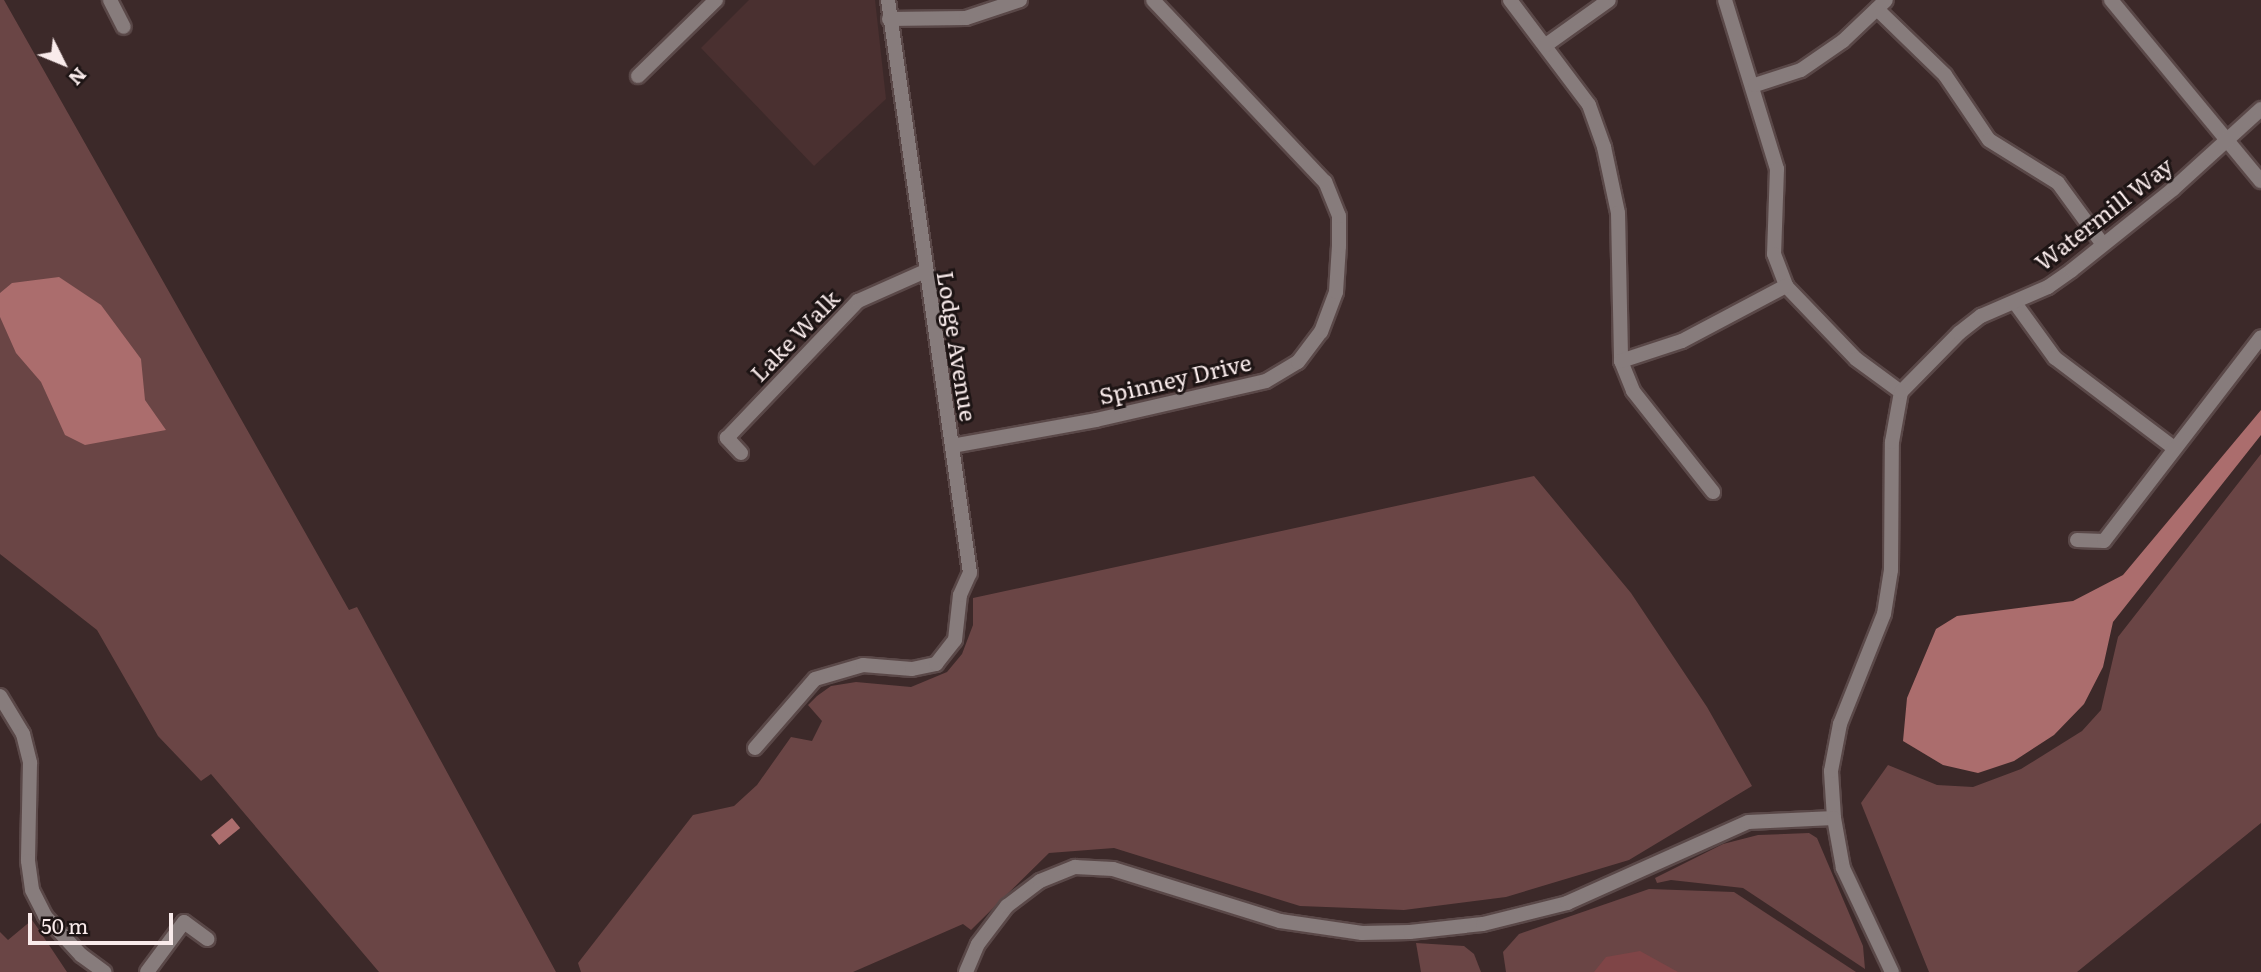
<!DOCTYPE html>
<style>
body{margin:0}
#map{position:relative;width:2261px;height:972px;overflow:hidden;background:#3c2929;font-family:Literata,serif}
div>[style]{position:absolute}
.built>*{inset:0;background:#4a3030}
.green>*{inset:0;background:#6a4545}
.forest>*{inset:0;background:#7f4547}
.water>*{inset:0;background:#ab6d6d;transform-origin:0 0}
.roads{filter:drop-shadow(2px 0 #5a4848) drop-shadow(-2px 0 #5a4848) drop-shadow(0 2px #5a4848) drop-shadow(0 -2px #5a4848)}
.minor>*{height:14px;margin:-7px;padding:0 7px;transform-origin:7px;border-radius:7px;background:#877c7c}
span{translate:-50% -50%;white-space:nowrap;text-align:center;line-height:1.15;-webkit-text-stroke:6px #1d1414;paint-order:stroke}
.street-label{font-size:23px;color:#f9ebeb}
.north{position:absolute;left:28px;top:28px;width:70px;height:70px;-webkit-text-stroke:5px #1d1414;paint-order:stroke;rotate:133deg;font-size:19px;font-weight:700;line-height:28px;text-align:center;color:#f9ebeb}
.north::after{content:'';display:block;margin:auto;width:24px;height:32px;background:#f9ebeb;clip-path:polygon(50% 0,100% 100%,50% 72%,0 100%)}
.scale{position:absolute;left:28px;top:913px;width:145px;height:32px;box-sizing:border-box;border:4px solid #f9ebeb;border-top:0;padding-left:9px;font-size:21px;line-height:24px;white-space:nowrap;color:#f9ebeb;-webkit-text-stroke:5px #1d1414;paint-order:stroke}
</style>
<div id="map">
<div class="built">
<i style="clip-path:polygon(749px 0,875px 0,886px 99px,814px 166px,701px 48px)"></i>
</div>
<div class="green">
<i style="clip-path:polygon(0 0,4px 0,349px 610px,357px 607px,556px 972px,379px 972px,211px 774px,201px 781px,158px 736px,97px 630px,0 554px)"></i>
<i style="clip-path:polygon(2261px 454px,2261px 823px,2077px 972px,1929px 972px,1861px 803px,1888px 765px,1937px 785px,1973px 787px,2021px 769px,2082px 731px,2101px 710px,2118px 637px)"></i>
<i style="clip-path:polygon(1534px 476px,1631px 593px,1707px 707px,1752px 786px,1629px 860px,1506px 897px,1404px 910px,1300px 906px,1114px 848px,1049px 853px,971px 930px,963px 924px,853px 972px,581px 972px,578px 963px,693px 815px,734px 806px,757px 785px,791px 737px,812px 741px,822px 721px,808px 705px,817px 696px,831px 686px,856px 682px,911px 687px,947px 672px,962px 654px,973px 625px,973px 598px)"></i>
<i style="clip-path:polygon(1809px 833px,1817px 838px,1863px 946px,1865px 969px,1743px 888px,1671px 880px,1657px 883px,1655px 878px,1723px 844px,1758px 835px)"></i>
<i style="clip-path:polygon(1649px 889px,1734px 892px,1856px 972px,1506px 972px,1503px 952px,1519px 934px)"></i>
<i style="clip-path:polygon(32px 920px,37px 927px,67px 972px,0 972px,0 932px,8px 940px)"></i>
<i style="clip-path:polygon(1416px 943px,1464px 946px,1474px 954px,1481px 972px,1421px 972px)"></i>
</div>
<div class="forest">
<i style="clip-path:polygon(1640px 951px,1678px 972px,1594px 972px,1606px 957px)"></i>
</div>
<div class="water">
<i style="clip-path:polygon(59px 277px,101px 305px,141px 359px,145px 400px,166px 430px,85px 445px,65px 435px,41px 382px,16px 353px,0 317px,0 293px,12px 283px)"></i>
<i style="clip-path:polygon(2261px 410px,2261px 435px,2113px 622px,2103px 667px,2084px 704px,2054px 735px,2014px 761px,1978px 773px,1943px 765px,1903px 741px,1907px 698px,1936px 629px,1957px 616px,2073px 601px,2123px 575px)"></i>
<i style="left:232px;top:818px;width:13px;height:27px;rotate:51deg"></i>
</div>
<div class="roads">
<div class="minor">
<i style="left:110px;top:0;width:30px;rotate:63deg"></i>
<i style="left:1510px;top:0;width:131px;rotate:53deg"></i>
<i style="left:1589px;top:105px;width:45px;rotate:70.3deg"></i>
<i style="left:1604px;top:147px;width:67px;rotate:78deg"></i>
<i style="left:1618px;top:213px;width:148px;rotate:88.8deg"></i>
<i style="left:1621px;top:361px;width:32px;rotate:68deg"></i>
<i style="left:1633px;top:391px;width:129px;rotate:51.6deg"></i>
<i style="left:1725px;top:0;width:177px;rotate:72.9deg"></i>
<i style="left:1777px;top:169px;width:85px;rotate:92deg"></i>
<i style="left:1774px;top:254px;width:34px;rotate:69deg"></i>
<i style="left:1786px;top:286px;width:101px;rotate:46.2deg"></i>
<i style="left:1856px;top:359px;width:56px;rotate:36.3deg"></i>
<i style="left:2111px;top:0;width:235px;rotate:50.4deg"></i>
<i style="left:1877px;top:9px;width:95px;rotate:44.1deg"></i>
<i style="left:1945px;top:75px;width:78px;rotate:55.9deg"></i>
<i style="left:1989px;top:140px;width:81px;rotate:31.9deg"></i>
<i style="left:2058px;top:183px;width:73px;rotate:53.9deg"></i>
<i style="left:889px;top:19px;width:77px;rotate:-0.7deg"></i>
<i style="left:966px;top:18px;width:57px;rotate:-18.4deg"></i>
<i style="left:1546px;top:45px;width:77px;rotate:-35.5deg"></i>
<i style="left:638px;top:76px;width:109px;rotate:-44.3deg"></i>
<i style="left:1755px;top:85px;width:48px;rotate:-18.1deg"></i>
<i style="left:1801px;top:70px;width:51px;rotate:-34.6deg"></i>
<i style="left:1843px;top:41px;width:59px;rotate:-43.6deg"></i>
<i style="left:2015px;top:303px;width:68px;rotate:54deg"></i>
<i style="left:2055px;top:358px;width:149px;rotate:37.1deg"></i>
<i style="left:1621px;top:361px;width:64px;rotate:-18.2deg"></i>
<i style="left:1682px;top:341px;width:118px;rotate:-27.9deg"></i>
<i style="left:952px;top:446px;width:146px;rotate:-10.2deg"></i>
<i style="left:1096px;top:420px;width:174px;rotate:-12.9deg"></i>
<i style="left:1266px;top:381px;width:37px;rotate:-31deg"></i>
<i style="left:1298px;top:362px;width:38px;rotate:-53deg"></i>
<i style="left:1321px;top:332px;width:43px;rotate:-69.4deg"></i>
<i style="left:1336px;top:292px;width:46px;rotate:-86.3deg"></i>
<i style="left:1339px;top:246px;width:30px;rotate:-90deg"></i>
<i style="left:1339px;top:216px;width:37px;rotate:-112deg"></i>
<i style="left:1325px;top:182px;width:250px;rotate:-133.4deg"></i>
<i style="left:741px;top:453px;width:21px;rotate:-133deg"></i>
<i style="left:727px;top:438px;width:190px;rotate:-46.3deg"></i>
<i style="left:858px;top:301px;width:71px;rotate:-24deg"></i>
<i style="left:2077px;top:540px;width:27px;rotate:2deg"></i>
<i style="left:2104px;top:541px;width:257px;rotate:-52.4deg"></i>
<i style="left:0;top:696px;width:44px;rotate:58.8deg"></i>
<i style="left:23px;top:734px;width:30px;rotate:76deg"></i>
<i style="left:30px;top:763px;width:98px;rotate:91.2deg"></i>
<i style="left:28px;top:861px;width:29px;rotate:82deg"></i>
<i style="left:32px;top:890px;width:29px;rotate:63deg"></i>
<i style="left:45px;top:916px;width:53px;rotate:47.3deg"></i>
<i style="left:81px;top:955px;width:29px;rotate:36deg"></i>
<i style="left:755px;top:748px;width:91px;rotate:-49deg"></i>
<i style="left:815px;top:679px;width:50px;rotate:-16.3deg"></i>
<i style="left:863px;top:665px;width:49px;rotate:4.7deg"></i>
<i style="left:912px;top:669px;width:25px;rotate:-12deg"></i>
<i style="left:936px;top:664px;width:31px;rotate:-52deg"></i>
<i style="left:955px;top:640px;width:45px;rotate:-83.7deg"></i>
<i style="left:960px;top:595px;width:24px;rotate:-66deg"></i>
<i style="left:970px;top:573px;width:579px;rotate:-98.14deg"></i>
<i style="left:1834px;top:818px;width:47px;rotate:-93.7deg"></i>
<i style="left:1831px;top:771px;width:48px;rotate:-79.2deg"></i>
<i style="left:1840px;top:724px;width:118px;rotate:-68.2deg"></i>
<i style="left:1884px;top:614px;width:45px;rotate:-81deg"></i>
<i style="left:1891px;top:570px;width:128px;rotate:-89.6deg"></i>
<i style="left:1892px;top:442px;width:51px;rotate:-79.8deg"></i>
<i style="left:1901px;top:392px;width:83px;rotate:-45.5deg"></i>
<i style="left:1959px;top:333px;width:28px;rotate:-38deg"></i>
<i style="left:1981px;top:316px;width:73px;rotate:-23.4deg"></i>
<i style="left:2048px;top:287px;width:29px;rotate:-35deg"></i>
<i style="left:2072px;top:270px;width:129px;rotate:-38.7deg"></i>
<i style="left:2173px;top:189px;width:119px;rotate:-42.3deg"></i>
<i style="left:147px;top:972px;width:62px;rotate:-53.5deg"></i>
<i style="left:184px;top:922px;width:29px;rotate:36deg"></i>
<i style="left:966px;top:972px;width:30px;rotate:-67deg"></i>
<i style="left:978px;top:944px;width:48px;rotate:-52.7deg"></i>
<i style="left:1007px;top:906px;width:41px;rotate:-37.1deg"></i>
<i style="left:1040px;top:881px;width:38px;rotate:-22deg"></i>
<i style="left:1075px;top:867px;width:38px;rotate:3deg"></i>
<i style="left:1113px;top:869px;width:175px;rotate:17.3deg"></i>
<i style="left:1280px;top:921px;width:83px;rotate:8.3deg"></i>
<i style="left:1362px;top:933px;width:48px;rotate:-1.2deg"></i>
<i style="left:1410px;top:932px;width:73px;rotate:-6.3deg"></i>
<i style="left:1483px;top:924px;width:87px;rotate:-14deg"></i>
<i style="left:1567px;top:903px;width:198px;rotate:-24.1deg"></i>
<i style="left:1748px;top:822px;width:86px;rotate:-2.7deg"></i>
<i style="left:1834px;top:818px;width:51px;rotate:79.8deg"></i>
<i style="left:1843px;top:868px;width:115px;rotate:64.8deg"></i>
</div>
</div>
<div class="street-label">
<span style="left:2103px;top:213px;rotate:-38deg">Watermill Way</span>
<span style="left:794px;top:335px;rotate:-46deg">Lake Walk</span>
<span style="left:958px;top:346px;rotate:81deg">Lodge Avenue</span>
<span style="left:1175px;top:378px;rotate:-13deg">Spinney Drive</span>
</div>
<div class="north">N</div>
<div class="scale">50 m</div>
</div>
